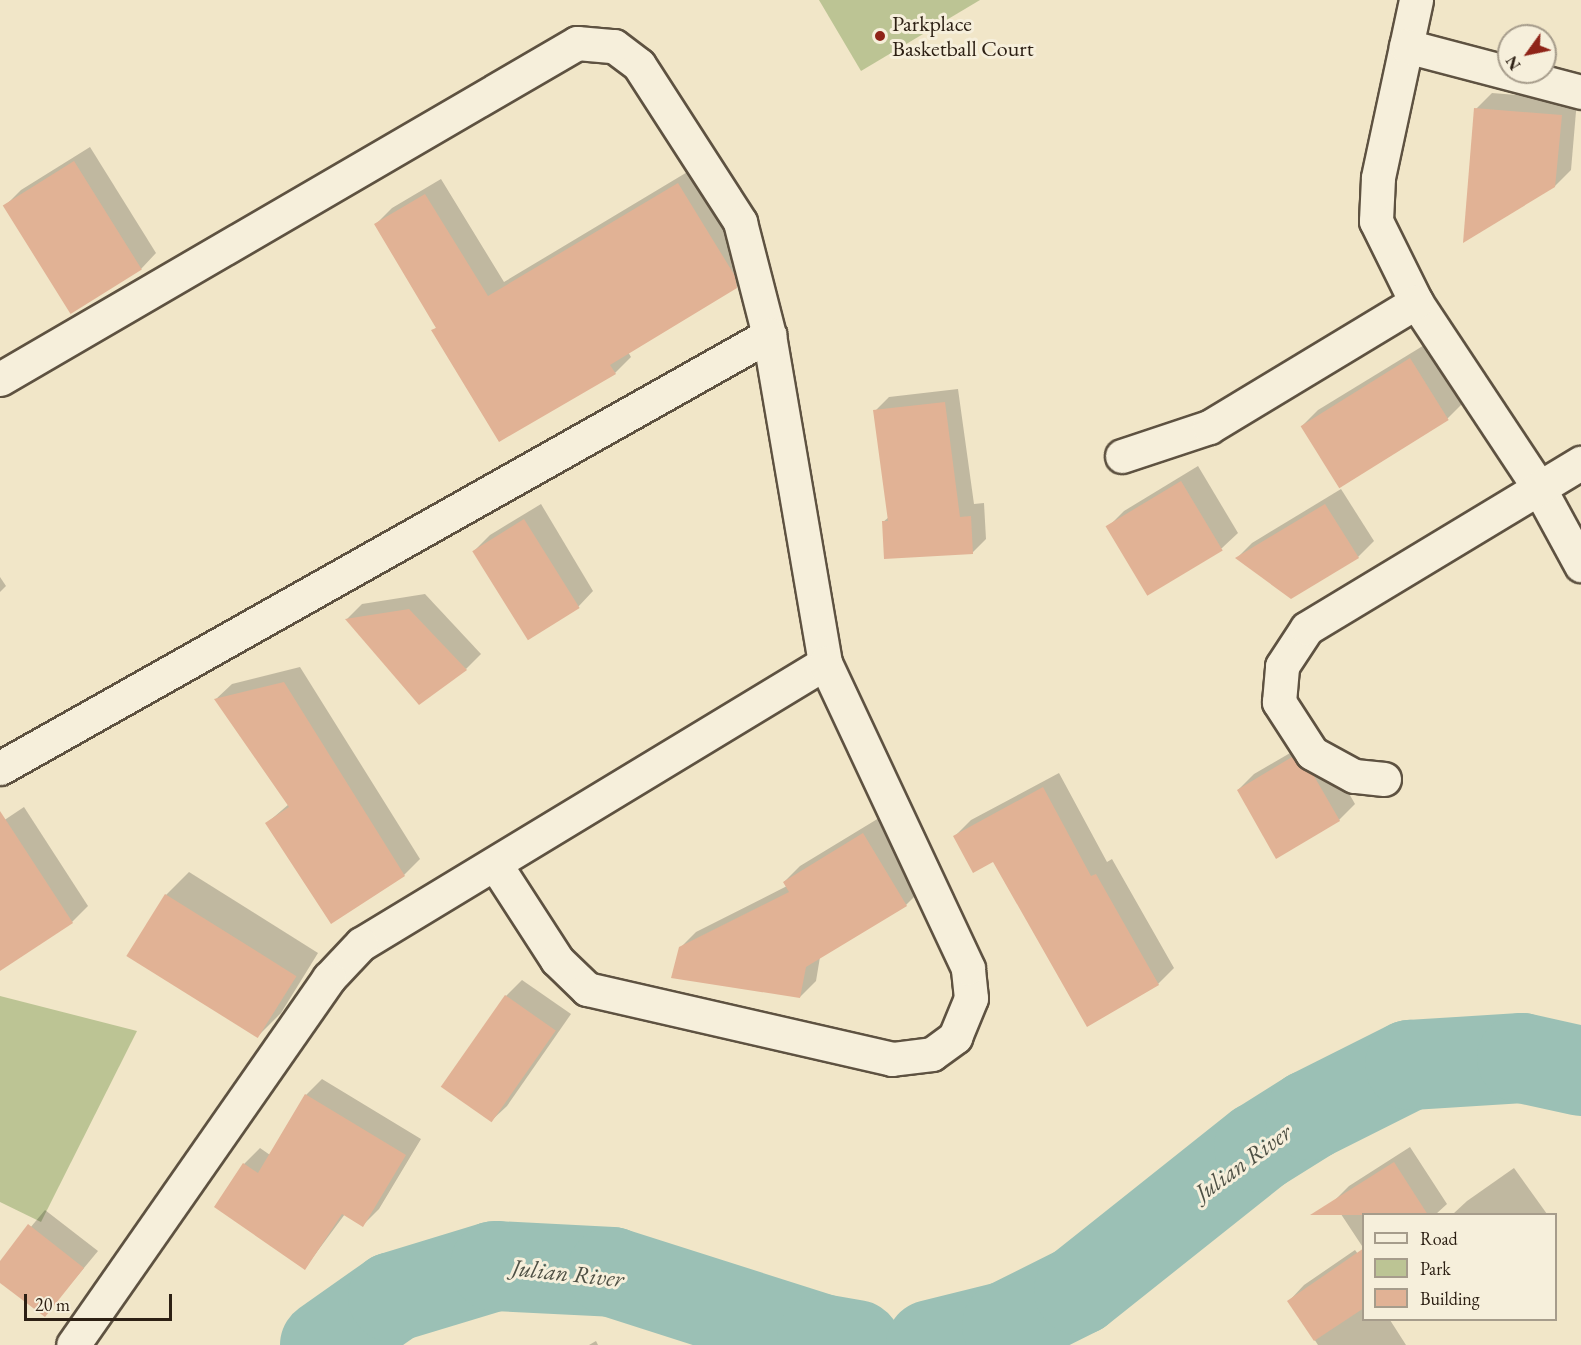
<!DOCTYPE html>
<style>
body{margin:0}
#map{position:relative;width:1581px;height:1345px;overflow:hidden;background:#f1e6c8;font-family:"EB Garamond",serif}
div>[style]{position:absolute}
.green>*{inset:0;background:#bcc494}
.shadow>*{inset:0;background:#0003}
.river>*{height:90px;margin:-45px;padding:0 45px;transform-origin:45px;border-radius:45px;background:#9bc0b5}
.building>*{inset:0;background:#e1b295;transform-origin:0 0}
.roads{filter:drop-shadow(2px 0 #5e5241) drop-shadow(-2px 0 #5e5241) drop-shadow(0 2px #5e5241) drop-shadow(0 -2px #5e5241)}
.minor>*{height:33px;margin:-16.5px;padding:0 16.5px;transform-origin:16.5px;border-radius:16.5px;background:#f6efdb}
.dots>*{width:16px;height:16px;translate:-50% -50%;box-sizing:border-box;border:3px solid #f6efdb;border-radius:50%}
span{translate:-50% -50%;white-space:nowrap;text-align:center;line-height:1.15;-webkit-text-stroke:6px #f6efdb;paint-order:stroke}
.poi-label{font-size:22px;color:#2d2014}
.left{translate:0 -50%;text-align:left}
.water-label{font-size:24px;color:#4e5044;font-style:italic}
.legend{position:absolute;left:1362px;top:1213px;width:195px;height:108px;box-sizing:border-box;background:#f6efdb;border:2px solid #a69c8b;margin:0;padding:8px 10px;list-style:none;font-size:18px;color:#2d2014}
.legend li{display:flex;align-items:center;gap:12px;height:30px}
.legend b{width:30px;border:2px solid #a69c8b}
.north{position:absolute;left:1497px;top:24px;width:60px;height:60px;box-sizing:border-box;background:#f6efdb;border:2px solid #a69c8b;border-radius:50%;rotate:237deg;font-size:16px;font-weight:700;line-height:24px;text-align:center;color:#2d2014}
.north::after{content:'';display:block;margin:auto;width:21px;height:27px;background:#8f2418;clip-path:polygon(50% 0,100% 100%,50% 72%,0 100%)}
.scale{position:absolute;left:24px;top:1294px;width:148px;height:27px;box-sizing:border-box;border:3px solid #2d2014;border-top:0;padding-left:8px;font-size:18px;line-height:21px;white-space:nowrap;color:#2d2014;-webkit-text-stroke:4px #f6efdb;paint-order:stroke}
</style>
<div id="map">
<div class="green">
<i style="clip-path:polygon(819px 0,980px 0,861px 71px)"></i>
<i style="clip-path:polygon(0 996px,137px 1031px,41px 1222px,0 1202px)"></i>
</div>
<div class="shadow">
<i style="clip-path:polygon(1492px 93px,1577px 100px,1571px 170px,1555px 186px,1476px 109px)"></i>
<i style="clip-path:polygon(90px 147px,156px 253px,141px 269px,5px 206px,21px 190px)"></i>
<i style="clip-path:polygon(694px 168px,753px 270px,737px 286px,628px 352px,631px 357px,615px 373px,433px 331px,437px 327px,376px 224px,392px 208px,441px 179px,504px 282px)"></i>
<i style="clip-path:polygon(1426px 344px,1463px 403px,1447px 419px,1338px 485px,1302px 426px,1318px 410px)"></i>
<i style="clip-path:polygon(958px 389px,974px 504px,984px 503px,986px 539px,972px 553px,883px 522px,889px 517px,875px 411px,889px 397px)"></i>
<i style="clip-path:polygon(1198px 466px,1238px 533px,1222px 548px,1148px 594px,1108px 527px,1124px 511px)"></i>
<i style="clip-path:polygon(1341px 489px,1374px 541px,1358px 557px,1237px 558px,1252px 543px)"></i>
<i style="clip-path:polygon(541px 504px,593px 591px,578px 607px,474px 551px,490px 535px)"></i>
<i style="clip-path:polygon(0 577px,6px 586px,0 592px)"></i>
<i style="clip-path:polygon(425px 594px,481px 654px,466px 669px,347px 619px,362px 604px)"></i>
<i style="clip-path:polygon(300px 667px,420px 859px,404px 875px,267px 823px,289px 804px,216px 699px,232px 684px)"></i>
<i style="clip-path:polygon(1309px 742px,1330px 760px,1355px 804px,1339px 820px,1277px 857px,1238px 790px,1254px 774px)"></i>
<i style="clip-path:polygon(1059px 773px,1107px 862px,1112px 859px,1174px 968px,1158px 984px,994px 860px,955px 836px,971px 820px)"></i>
<i style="clip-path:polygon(24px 807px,88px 906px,72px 922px,0 940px,0 823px)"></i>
<i style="clip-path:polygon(879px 818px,922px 889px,906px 905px,820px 957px,816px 981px,800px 997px,680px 948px,696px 932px,787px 886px,784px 882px,800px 866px)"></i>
<i style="clip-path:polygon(189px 872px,318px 953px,281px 1013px,258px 1036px,166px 895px)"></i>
<i style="clip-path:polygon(522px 980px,571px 1014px,507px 1106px,491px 1121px,506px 996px)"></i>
<i style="clip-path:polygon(322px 1079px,421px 1139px,379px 1209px,363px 1225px,345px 1214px,305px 1268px,216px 1206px,244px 1164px,260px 1148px,270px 1155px,306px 1095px)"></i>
<i style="clip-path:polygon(1410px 1147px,1447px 1204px,1436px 1214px,1364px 1214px,1364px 1249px,1333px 1202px,1349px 1186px)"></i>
<i style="clip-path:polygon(1514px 1168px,1547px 1214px,1453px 1214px,1467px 1201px)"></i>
<i style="clip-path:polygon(45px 1210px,98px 1251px,45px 1315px,0 1281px,0 1264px)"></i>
<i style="clip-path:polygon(1355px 1250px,1364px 1262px,1364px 1320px,1390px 1320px,1406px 1345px,1318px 1345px,1289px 1301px,1304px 1285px)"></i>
<i style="clip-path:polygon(596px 1341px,598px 1345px,589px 1345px)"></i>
</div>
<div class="river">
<i style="left:325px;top:1345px;width:83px;rotate:-35.2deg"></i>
<i style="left:393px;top:1297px;width:107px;rotate:-16.9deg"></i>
<i style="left:495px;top:1266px;width:117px;rotate:2.9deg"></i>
<i style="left:612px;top:1272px;width:220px;rotate:17.7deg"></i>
<i style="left:822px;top:1339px;width:35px;rotate:10deg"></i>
<i style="left:931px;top:1345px;width:78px;rotate:-14deg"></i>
<i style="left:1007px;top:1326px;width:80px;rotate:-26.6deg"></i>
<i style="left:1079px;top:1290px;width:230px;rotate:-38.5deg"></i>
<i style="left:1259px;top:1147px;width:60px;rotate:-32.1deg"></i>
<i style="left:1310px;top:1115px;width:112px;rotate:-26.6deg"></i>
<i style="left:1410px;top:1065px;width:112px;rotate:-3.6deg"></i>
<i style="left:1522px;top:1058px;width:60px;rotate:12.4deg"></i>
</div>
<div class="building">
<i style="clip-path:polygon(1474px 108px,1562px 115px,1555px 187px,1463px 243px)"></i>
<i style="left:74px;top:161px;width:128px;height:84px;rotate:58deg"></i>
<i style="clip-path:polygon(678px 183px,735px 276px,737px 288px,610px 365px,616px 374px,499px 442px,431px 330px,436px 328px,374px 224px,425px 194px,488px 296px)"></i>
<i style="left:1410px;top:358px;width:73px;height:129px;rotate:58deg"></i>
<i style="clip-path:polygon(945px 402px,960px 517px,971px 516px,973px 554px,884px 559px,882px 521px,888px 521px,873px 410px)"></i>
<i style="left:1181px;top:481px;width:81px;height:88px;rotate:59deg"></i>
<i style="clip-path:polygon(1325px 504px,1359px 558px,1291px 599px,1235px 558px)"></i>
<i style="left:524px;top:519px;width:105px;height:61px;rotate:58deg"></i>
<i style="clip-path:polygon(409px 609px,467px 670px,419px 705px,345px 619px)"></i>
<i style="clip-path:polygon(284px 682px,405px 876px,331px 924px,265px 823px,289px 807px,214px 699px)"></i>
<i style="clip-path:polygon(1292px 757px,1314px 776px,1340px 821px,1276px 859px,1237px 790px)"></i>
<i style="clip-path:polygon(1043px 787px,1091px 876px,1096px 874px,1159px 985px,1087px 1027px,993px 862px,973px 873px,953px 836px)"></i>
<i style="clip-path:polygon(0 811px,73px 923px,0 971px)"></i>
<i style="clip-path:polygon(863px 833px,907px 906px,806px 967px,800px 998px,671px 978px,679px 947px,789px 892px,783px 882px)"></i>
<i style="left:165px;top:894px;width:155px;height:73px;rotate:32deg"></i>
<i style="left:505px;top:995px;width:62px;height:112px;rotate:35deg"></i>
<i style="clip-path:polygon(305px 1094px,406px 1155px,363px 1227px,342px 1214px,305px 1270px,214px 1207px,243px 1163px,258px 1173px)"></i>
<i style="clip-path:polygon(1394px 1162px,1428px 1215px,1310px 1215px)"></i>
<i style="clip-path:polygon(28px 1224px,84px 1268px,45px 1317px,0 1283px,0 1261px)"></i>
<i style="clip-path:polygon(1364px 1248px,1364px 1308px,1314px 1341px,1287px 1301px)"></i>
</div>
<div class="roads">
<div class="minor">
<i style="left:1416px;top:0;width:182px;rotate:102.1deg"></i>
<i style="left:1378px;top:178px;width:43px;rotate:92.7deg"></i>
<i style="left:1376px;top:221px;width:90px;rotate:63.7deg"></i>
<i style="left:1416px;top:302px;width:223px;rotate:56.5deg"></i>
<i style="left:1539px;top:488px;width:88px;rotate:61.4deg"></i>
<i style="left:1406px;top:46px;width:181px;rotate:14.7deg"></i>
<i style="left:0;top:379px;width:668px;rotate:-30.21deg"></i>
<i style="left:577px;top:43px;width:37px;rotate:5deg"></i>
<i style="left:614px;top:46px;width:31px;rotate:37deg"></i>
<i style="left:639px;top:65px;width:187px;rotate:57.2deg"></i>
<i style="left:740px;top:222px;width:117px;rotate:75.6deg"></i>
<i style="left:769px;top:335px;width:333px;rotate:80.3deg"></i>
<i style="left:825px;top:663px;width:542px;rotate:148.8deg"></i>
<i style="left:361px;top:944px;width:47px;rotate:133.3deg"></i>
<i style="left:329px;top:978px;width:447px;rotate:124.9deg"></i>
<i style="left:1122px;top:456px;width:92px;rotate:-18.4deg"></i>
<i style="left:1209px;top:427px;width:242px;rotate:-31.1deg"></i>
<i style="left:0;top:768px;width:883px;rotate:-29.38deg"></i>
<i style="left:1384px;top:779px;width:30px;rotate:-174deg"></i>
<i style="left:1354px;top:776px;width:48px;rotate:-151.3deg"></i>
<i style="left:1312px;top:753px;width:61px;rotate:-122.9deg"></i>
<i style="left:1279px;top:702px;width:36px;rotate:-85deg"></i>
<i style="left:1282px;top:666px;width:45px;rotate:-56.7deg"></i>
<i style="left:1307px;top:628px;width:320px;rotate:-31.1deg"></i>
<i style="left:495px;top:864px;width:114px;rotate:57.1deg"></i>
<i style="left:557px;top:960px;width:42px;rotate:44deg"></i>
<i style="left:587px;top:989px;width:313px;rotate:12.9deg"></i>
<i style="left:892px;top:1059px;width:40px;rotate:-7.1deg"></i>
<i style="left:932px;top:1054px;width:29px;rotate:-36deg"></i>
<i style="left:955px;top:1037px;width:42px;rotate:-67.7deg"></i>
<i style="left:971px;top:998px;width:30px;rotate:-96deg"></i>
<i style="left:968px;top:968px;width:337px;rotate:-115.1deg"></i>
</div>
</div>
<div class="dots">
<i style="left:880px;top:36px;background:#8f2418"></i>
</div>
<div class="poi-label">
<span class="left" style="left:892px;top:36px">Parkplace<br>Basketball Court</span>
</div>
<div class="water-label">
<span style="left:1243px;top:1162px;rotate:-36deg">Julian River</span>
<span style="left:568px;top:1273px;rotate:6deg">Julian River</span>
</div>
<ul class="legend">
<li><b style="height:8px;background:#f6efdb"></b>Road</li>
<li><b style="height:16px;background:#bcc494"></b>Park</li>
<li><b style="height:16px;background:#e1b295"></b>Building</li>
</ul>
<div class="north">N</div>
<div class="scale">20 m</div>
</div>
